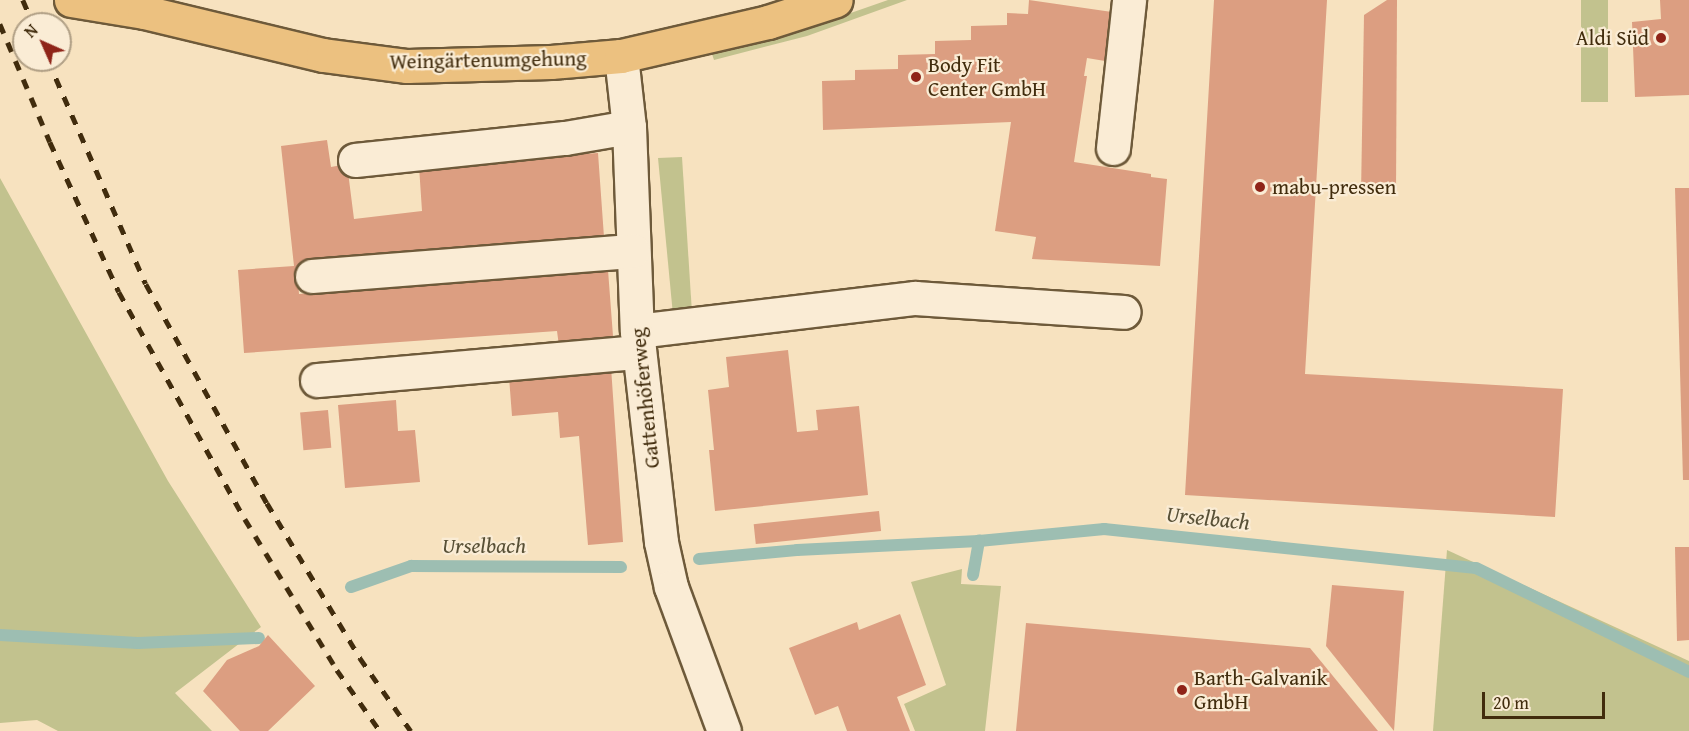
<!DOCTYPE html>
<meta charset="utf-8">
<style>
body{margin:0}
#map{position:relative;width:1689px;height:731px;overflow:hidden;background:#f7e2bf;font-family:"Gentium Book Plus",serif}
div>[style]{position:absolute}
.green>*{inset:0;background:#c2c28e;transform-origin:0 0}
.stream>*{height:12px;margin:-6px;padding:0 6px;transform-origin:6px;border-radius:6px;background:#9dbeb2}
.building>*{inset:0;background:#dc9e81;transform-origin:0 0}
.roads{filter:drop-shadow(2px 0 #6e5a3a) drop-shadow(-2px 0 #6e5a3a) drop-shadow(0 2px #6e5a3a) drop-shadow(0 -2px #6e5a3a)}
.minor>*{height:33px;margin:-16.5px;padding:0 16.5px;transform-origin:16.5px;border-radius:16.5px;background:#faecd5}
.major>*{height:33px;margin:-16.5px;padding:0 16.5px;transform-origin:16.5px;border-radius:16.5px;background:#ecc180}
.rail>*{height:4.5px;margin-top:-2.25px;transform-origin:0;background:repeating-linear-gradient(90deg,#412c0d 0 10px,transparent 0 20px)}
.dots>*{width:16px;height:16px;translate:-50% -50%;box-sizing:border-box;border:3px solid #faecd5;border-radius:50%}
span{translate:-50% -50%;white-space:nowrap;text-align:center;line-height:1.15;-webkit-text-stroke:4.5px #faecd5;paint-order:stroke}
.poi-label{font-size:21px;color:#412c0d}
.right{translate:-100% -50%;text-align:right}
.left{translate:0 -50%;text-align:left}
.street-label{font-size:21px;color:#412c0d}
.water-label{font-size:22px;color:#585036;font-style:italic}
.north{position:absolute;left:12px;top:12px;width:60px;height:60px;box-sizing:border-box;background:#faecd5;border:2px solid #b09f85;border-radius:50%;rotate:315deg;font-size:16px;font-weight:700;line-height:24px;text-align:center;color:#412c0d}
.north::after{content:'';display:block;margin:auto;width:21px;height:27px;background:#8f2418;clip-path:polygon(50% 0,100% 100%,50% 72%,0 100%)}
.scale{position:absolute;left:1482px;top:692px;width:123px;height:27px;box-sizing:border-box;border:3px solid #412c0d;border-top:0;padding-left:8px;font-size:18px;line-height:21px;white-space:nowrap;color:#412c0d;-webkit-text-stroke:4px #faecd5;paint-order:stroke}
</style>
<div id="map">
<div class="green">
<i style="clip-path:polygon(888px 0,907px 0,807px 36px,714px 60px,712px 54px,782px 37px)"></i>
<i style="left:1581px;top:0;width:27px;height:102px"></i>
<i style="clip-path:polygon(682px 157px,692px 313px,673px 315px,658px 158px)"></i>
<i style="clip-path:polygon(0 178px,168px 481px,261px 627px,175px 693px,212px 731px,58px 731px,37px 720px,0 723px)"></i>
<i style="clip-path:polygon(1447px 550px,1689px 661px,1689px 731px,1433px 731px)"></i>
<i style="clip-path:polygon(962px 569px,961px 584px,1001px 586px,985px 731px,915px 731px,904px 704px,946px 685px,911px 582px)"></i>
</div>
<div class="stream">
<i style="left:699px;top:559px;width:98px;rotate:-5.2deg"></i>
<i style="left:797px;top:550px;width:182px;rotate:-2.8deg"></i>
<i style="left:979px;top:541px;width:126px;rotate:-5.5deg"></i>
<i style="left:1104px;top:529px;width:374px;rotate:6deg"></i>
<i style="left:1476px;top:568px;width:237px;rotate:26deg"></i>
<i style="left:973px;top:575px;width:35px;rotate:-80deg"></i>
<i style="left:351px;top:587px;width:64px;rotate:-19.3deg"></i>
<i style="left:411px;top:566px;width:210px;rotate:0.3deg"></i>
<i style="left:0;top:635px;width:138px;rotate:3.3deg"></i>
<i style="left:138px;top:643px;width:121px;rotate:-2.4deg"></i>
</div>
<div class="building">
<i style="clip-path:polygon(1029px 0,1112px 12px,1105px 61px,1087px 58px,1084px 76px,1087px 76px,1074px 162px,1151px 174px,1151px 177px,1167px 179px,1160px 266px,1032px 259px,1036px 237px,995px 231px,1011px 122px,823px 130px,822px 81px,855px 80px,855px 70px,898px 69px,898px 55px,935px 54px,935px 41px,971px 40px,971px 26px,1007px 25px,1007px 13px,1028px 14px)"></i>
<i style="clip-path:polygon(1214px 0,1327px 0,1305px 374px,1563px 389px,1555px 517px,1185px 495px)"></i>
<i style="clip-path:polygon(1387px 0,1397px 0,1396px 193px,1361px 194px,1364px 15px)"></i>
<i style="clip-path:polygon(1660px 0,1689px 0,1689px 95px,1635px 97px,1632px 22px,1661px 19px)"></i>
<i style="clip-path:polygon(327px 140px,331px 167px,347px 164px,354px 219px,422px 211px,419px 166px,598px 153px,604px 237px,425px 249px,400px 258px,357px 258px,297px 266px,299px 294px,608px 270px,613px 336px,596px 342px,559px 346px,557px 331px,244px 353px,238px 270px,294px 266px,281px 146px)"></i>
<i style="clip-path:polygon(1675px 188px,1689px 188px,1689px 480px,1683px 480px)"></i>
<i style="clip-path:polygon(788px 350px,797px 432px,818px 430px,816px 410px,859px 406px,868px 495px,715px 511px,709px 450px,714px 450px,708px 390px,729px 387px,726px 357px)"></i>
<i style="clip-path:polygon(611px 367px,623px 542px,588px 545px,579px 436px,560px 438px,558px 412px,512px 416px,509px 377px)"></i>
<i style="clip-path:polygon(396px 400px,398px 431px,415px 430px,420px 482px,345px 488px,338px 405px)"></i>
<i style="left:328px;top:410px;width:38px;height:28px;rotate:85deg"></i>
<i style="left:879px;top:511px;width:20px;height:126px;rotate:84deg"></i>
<i style="clip-path:polygon(1675px 547px,1689px 547px,1689px 640px,1677px 641px)"></i>
<i style="clip-path:polygon(1332px 585px,1404px 591px,1394px 731px,1326px 646px)"></i>
<i style="clip-path:polygon(900px 614px,926px 685px,897px 697px,910px 731px,847px 731px,838px 706px,815px 715px,789px 648px,857px 622px,859px 630px)"></i>
<i style="clip-path:polygon(1026px 623px,1310px 648px,1378px 731px,1016px 731px)"></i>
<i style="clip-path:polygon(268px 635px,315px 686px,268px 731px,240px 731px,203px 691px,227px 660px,259px 646px)"></i>
</div>
<div class="roads">
<div class="minor">
<i style="left:621px;top:56px;width:71px;rotate:83.6deg"></i>
<i style="left:629px;top:127px;width:204px;rotate:87.8deg"></i>
<i style="left:637px;top:331px;width:212px;rotate:83.5deg"></i>
<i style="left:661px;top:542px;width:46px;rotate:77.5deg"></i>
<i style="left:671px;top:587px;width:153px;rotate:69.8deg"></i>
<i style="left:1113px;top:148px;width:149px;rotate:-83.8deg"></i>
<i style="left:355px;top:160px;width:211px;rotate:-6deg"></i>
<i style="left:565px;top:138px;width:65px;rotate:-9.8deg"></i>
<i style="left:312px;top:276px;width:322px;rotate:-4.5deg"></i>
<i style="left:637px;top:331px;width:280px;rotate:-6.8deg"></i>
<i style="left:915px;top:298px;width:209px;rotate:3.8deg"></i>
<i style="left:317px;top:380px;width:323px;rotate:-5deg"></i>
</div>
<div class="major">
<i style="left:71px;top:0;width:74px;rotate:9.3deg"></i>
<i style="left:144px;top:12px;width:184px;rotate:13.5deg"></i>
<i style="left:323px;top:55px;width:85px;rotate:7.5deg"></i>
<i style="left:407px;top:66px;width:144px;rotate:-1.6deg"></i>
<i style="left:551px;top:62px;width:70px;rotate:-4.9deg"></i>
<i style="left:621px;top:56px;width:151px;rotate:-13deg"></i>
<i style="left:768px;top:22px;width:71px;rotate:-17.9deg"></i>
</div>
</div>
<div class="rail">
<i style="left:23px;top:0;width:26px;rotate:67deg"></i>
<i style="left:0;top:24px;width:128px;rotate:67deg"></i>
<i style="left:50px;top:142px;width:165px;rotate:65.3deg"></i>
<i style="left:119px;top:292px;width:260px;rotate:61deg"></i>
<i style="left:245px;top:519px;width:177px;rotate:58.6deg"></i>
<i style="left:337px;top:670px;width:75px;rotate:54.8deg"></i>
<i style="left:48px;top:60px;width:244px;rotate:66.4deg"></i>
<i style="left:146px;top:284px;width:250px;rotate:61.1deg"></i>
<i style="left:267px;top:503px;width:181px;rotate:59deg"></i>
<i style="left:360px;top:658px;width:89px;rotate:55.1deg"></i>
</div>
<div class="dots">
<i style="left:1661px;top:38px;background:#8f2418"></i>
<i style="left:916px;top:77px;background:#8f2418"></i>
<i style="left:1260px;top:187px;background:#8f2418"></i>
<i style="left:1182px;top:690px;background:#8f2418"></i>
</div>
<div class="poi-label">
<span class="right" style="left:1649px;top:38px">Aldi Süd</span>
<span class="left" style="left:928px;top:77px">Body Fit<br>Center GmbH</span>
<span class="left" style="left:1272px;top:187px">mabu-pressen</span>
<span class="left" style="left:1194px;top:690px">Barth-Galvanik<br>GmbH</span>
</div>
<div class="street-label">
<span style="left:488px;top:60px;rotate:-1deg">Weingärtenumgehung</span>
<span style="left:645px;top:398px;rotate:-96deg">Gattenhöferweg</span>
</div>
<div class="water-label">
<span style="left:1208px;top:518px;rotate:6deg">Urselbach</span>
<span style="left:484px;top:546px">Urselbach</span>
</div>
<div class="north">N</div>
<div class="scale">20 m</div>
</div>
